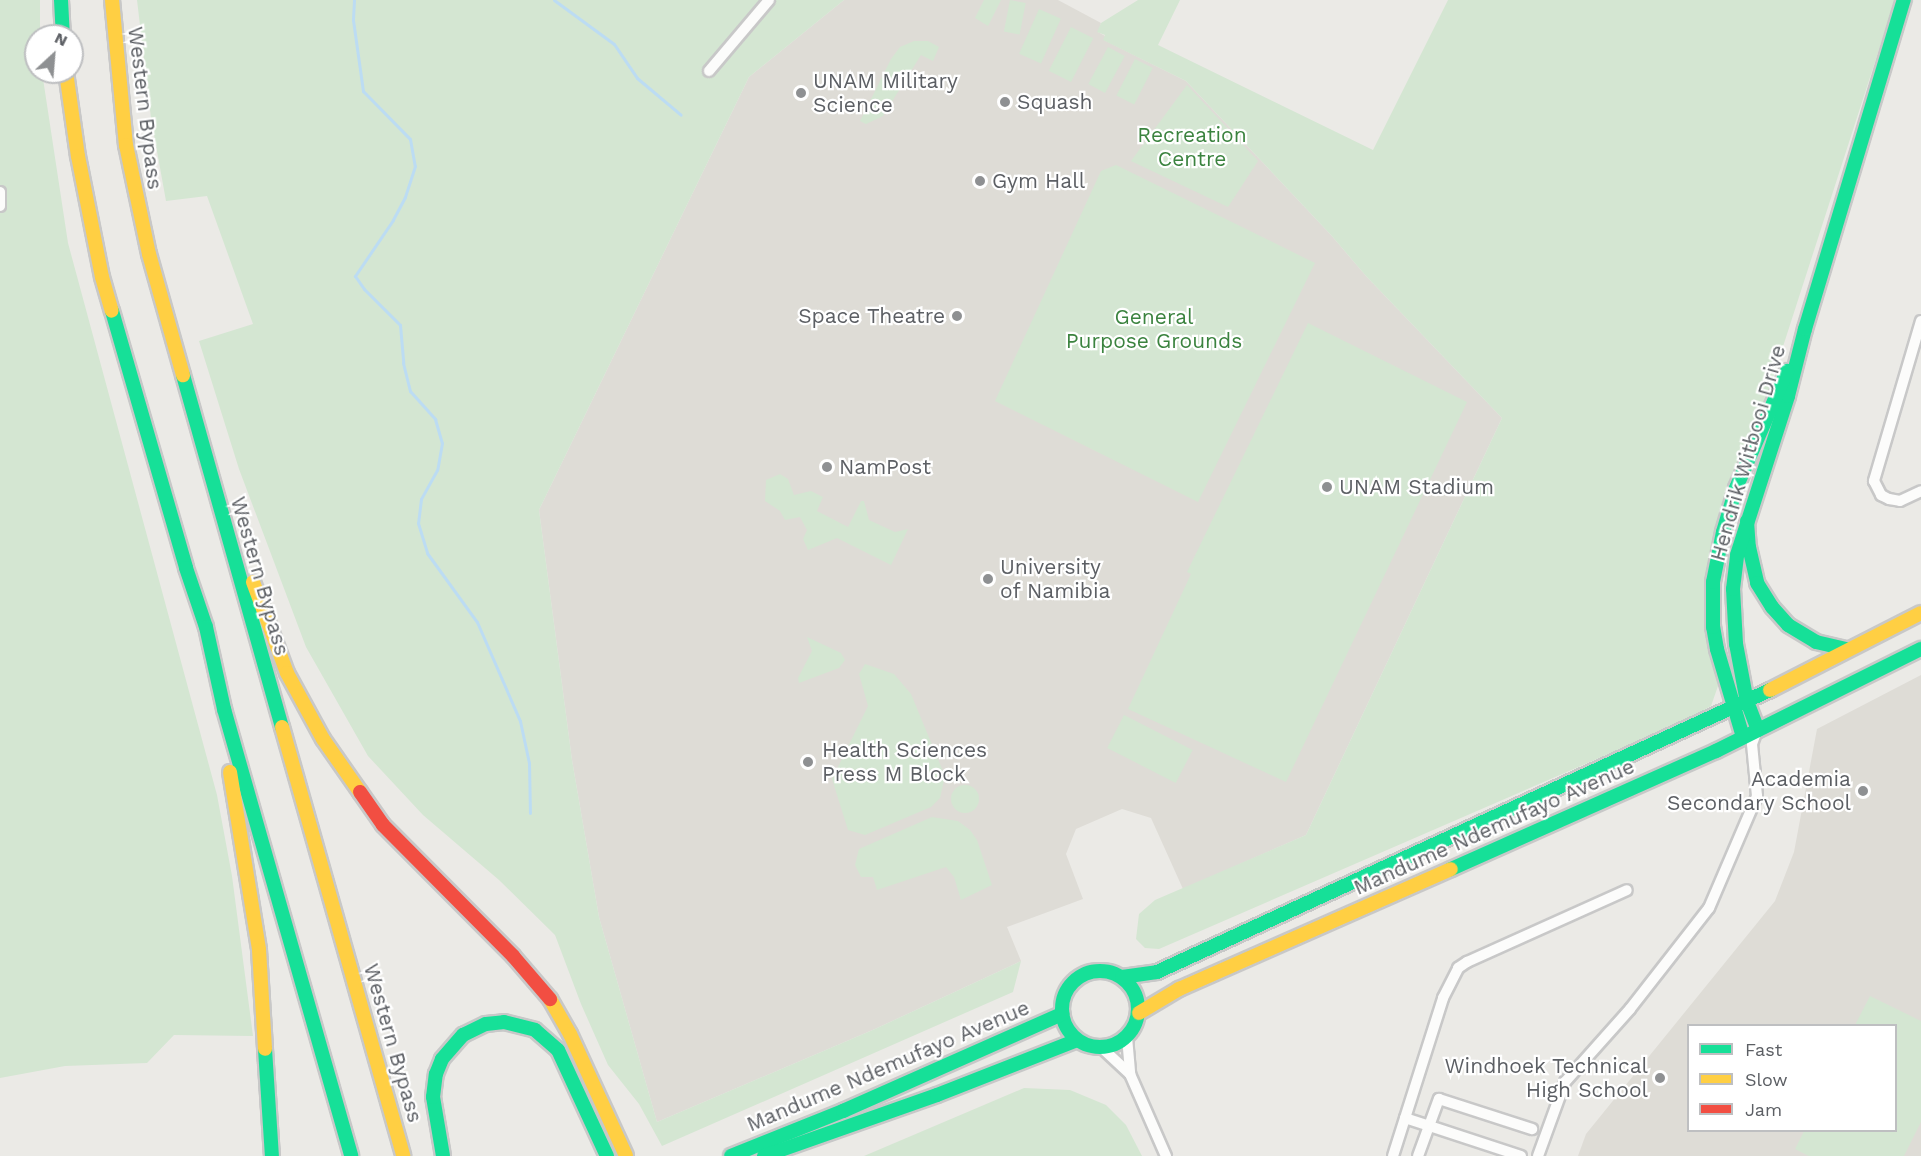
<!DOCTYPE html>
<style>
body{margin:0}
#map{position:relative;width:1921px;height:1156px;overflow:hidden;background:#ebeae6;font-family:"Work Sans",sans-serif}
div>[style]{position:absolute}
.education>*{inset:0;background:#dedcd6}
.green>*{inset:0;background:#d4e6d2;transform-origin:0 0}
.round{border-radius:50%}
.stream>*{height:3px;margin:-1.5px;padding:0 1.5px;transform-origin:1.5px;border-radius:1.5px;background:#bcdcf3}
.roads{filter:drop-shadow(2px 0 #c8c8c8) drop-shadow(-2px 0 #c8c8c8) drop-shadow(0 2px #c8c8c8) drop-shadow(0 -2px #c8c8c8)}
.street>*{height:10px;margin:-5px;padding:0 5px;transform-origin:5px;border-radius:5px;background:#fcfcfb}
.fast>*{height:14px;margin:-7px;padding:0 7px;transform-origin:7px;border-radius:7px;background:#16e098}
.fast>.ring{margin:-7px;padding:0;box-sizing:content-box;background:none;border:14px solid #16e098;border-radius:50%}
.slow>*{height:14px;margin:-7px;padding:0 7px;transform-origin:7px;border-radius:7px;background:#ffcf43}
.jam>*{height:14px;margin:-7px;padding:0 7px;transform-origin:7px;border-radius:7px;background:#f24e42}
.dots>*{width:16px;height:16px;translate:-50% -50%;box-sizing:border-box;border:3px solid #fff;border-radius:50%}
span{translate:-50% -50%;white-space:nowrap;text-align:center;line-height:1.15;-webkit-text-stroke:4.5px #fff;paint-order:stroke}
.poi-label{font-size:21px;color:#5c5f64}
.left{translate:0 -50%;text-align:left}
.right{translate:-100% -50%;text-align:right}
.street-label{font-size:21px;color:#5c5f64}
.park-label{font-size:21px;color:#3b833f}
.legend{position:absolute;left:1687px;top:1024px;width:210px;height:108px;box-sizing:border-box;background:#fff;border:2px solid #bebfc1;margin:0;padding:8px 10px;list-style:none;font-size:18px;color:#5c5f64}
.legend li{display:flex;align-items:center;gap:12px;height:30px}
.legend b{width:30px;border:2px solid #bebfc1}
.north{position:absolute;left:24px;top:24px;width:60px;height:60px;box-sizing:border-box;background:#fff;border:2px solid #bebfc1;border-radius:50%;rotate:26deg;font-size:16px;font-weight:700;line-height:24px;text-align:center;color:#5c5f64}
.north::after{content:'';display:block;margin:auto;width:21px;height:27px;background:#8e9092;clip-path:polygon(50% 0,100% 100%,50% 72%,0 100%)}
</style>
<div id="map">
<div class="education">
<i style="clip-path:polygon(844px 0,1058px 0,1101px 23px,1098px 32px,1105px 36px,1104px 40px,1186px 81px,1331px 235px,1366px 276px,1502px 418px,1306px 835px,1183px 889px,1151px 818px,1122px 809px,1076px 829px,1066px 854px,1083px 899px,1007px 927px,1021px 961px,875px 1029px,657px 1122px,599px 917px,572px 760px,539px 510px,749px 77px)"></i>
<i style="clip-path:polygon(evenodd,1921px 675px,1921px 1156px,1578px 1156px,1586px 1134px,1775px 901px,1794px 852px,1817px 729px,1921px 675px,1688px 1026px,1896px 1026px,1896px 1130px,1688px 1130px,1688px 1026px)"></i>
</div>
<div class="green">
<i style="clip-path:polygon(0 0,40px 0,40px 36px,36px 36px,36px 72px,42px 72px,68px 243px,217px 795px,232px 876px,253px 1036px,174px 1035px,147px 1063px,65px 1066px,0 1078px)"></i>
<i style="clip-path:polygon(137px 0,844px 0,749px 77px,539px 510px,572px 760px,599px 917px,657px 1122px,875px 1029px,1021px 961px,1013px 992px,662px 1146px,639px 1104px,608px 1065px,581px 1004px,555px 935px,499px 880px,423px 815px,368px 756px,306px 647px,239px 469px,199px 341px,253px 324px,207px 196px,166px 201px,151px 118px)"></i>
<i style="clip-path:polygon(984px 0,1001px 0,988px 26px,975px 18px)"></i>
<i style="left:1010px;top:0;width:16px;height:32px;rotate:11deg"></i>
<i style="clip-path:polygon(1138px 0,1180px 0,1158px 45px,1373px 150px,1448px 0,1895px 0,1723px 532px,1717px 560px,1718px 686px,1711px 706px,1689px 719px,1159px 949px,1145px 948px,1136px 939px,1139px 914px,1155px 900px,1306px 835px,1502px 418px,1366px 276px,1331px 235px,1186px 81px,1103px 40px,1105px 35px,1097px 32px,1101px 23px)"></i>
<i style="left:1039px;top:9px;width:24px;height:49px;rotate:24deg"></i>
<i style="left:1071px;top:27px;width:25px;height:49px;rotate:27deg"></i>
<i style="clip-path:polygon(914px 41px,928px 41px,939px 47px,933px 61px,921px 55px,883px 116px,866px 124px,860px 121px,891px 59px,900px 47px)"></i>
<i style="left:1108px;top:47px;width:19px;height:42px;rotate:28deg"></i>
<i style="left:1135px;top:59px;width:20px;height:41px;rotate:27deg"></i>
<i style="clip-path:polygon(1187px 85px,1258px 161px,1228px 207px,1131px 161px)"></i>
<i style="clip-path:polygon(1116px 165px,1315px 263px,1198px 502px,995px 401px,1101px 171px)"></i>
<i style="clip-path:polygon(1308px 323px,1467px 402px,1286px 782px,1128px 709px,1191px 574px,1187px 572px)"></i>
<i style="clip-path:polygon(780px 474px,788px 479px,794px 495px,811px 491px,823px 497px,817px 511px,848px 527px,861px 501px,864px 501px,869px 520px,895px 532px,908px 529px,891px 565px,837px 538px,808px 550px,803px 539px,807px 530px,800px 517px,785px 520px,780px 511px,765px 501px,766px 480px)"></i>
<i style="clip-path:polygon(807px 637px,841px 653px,845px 660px,839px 668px,799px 683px,798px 678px,812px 651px)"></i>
<i style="clip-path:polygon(865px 664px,894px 674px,911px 694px,945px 776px,940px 798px,931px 807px,865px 835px,848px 830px,832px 779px,868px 706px,859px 674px)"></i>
<i style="left:1124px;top:715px;width:77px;height:37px;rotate:27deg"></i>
<i class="round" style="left:951px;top:785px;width:28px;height:28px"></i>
<i style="clip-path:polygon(932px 817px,958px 821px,970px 830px,977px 840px,992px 885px,961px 900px,954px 877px,946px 867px,877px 890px,873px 877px,861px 877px,855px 865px,859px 849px)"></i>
<i style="clip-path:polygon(1870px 996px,1921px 1021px,1921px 1122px,1904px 1156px,1809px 1156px,1795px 1149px,1804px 1131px,1896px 1130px,1896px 1026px,1855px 1025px)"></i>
<i style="clip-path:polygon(1024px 1088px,1070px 1090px,1106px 1105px,1126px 1125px,1142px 1156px,864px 1156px)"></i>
</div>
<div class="stream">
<i style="left:354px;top:0;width:20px;rotate:93deg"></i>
<i style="left:353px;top:20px;width:72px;rotate:82deg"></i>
<i style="left:363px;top:91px;width:67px;rotate:45.6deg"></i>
<i style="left:410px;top:139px;width:27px;rotate:80deg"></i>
<i style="left:415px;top:166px;width:33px;rotate:108deg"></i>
<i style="left:405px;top:197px;width:26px;rotate:118deg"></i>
<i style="left:393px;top:220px;width:68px;rotate:124.2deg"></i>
<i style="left:355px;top:276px;width:16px;rotate:55deg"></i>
<i style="left:364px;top:289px;width:51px;rotate:45deg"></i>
<i style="left:400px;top:325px;width:38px;rotate:85deg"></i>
<i style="left:403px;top:363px;width:29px;rotate:76deg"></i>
<i style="left:410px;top:391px;width:38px;rotate:48deg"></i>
<i style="left:435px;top:419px;width:25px;rotate:74deg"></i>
<i style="left:442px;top:443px;width:27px;rotate:100deg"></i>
<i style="left:437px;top:470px;width:33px;rotate:119deg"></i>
<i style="left:421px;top:499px;width:24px;rotate:97deg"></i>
<i style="left:418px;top:523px;width:31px;rotate:73deg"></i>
<i style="left:427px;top:553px;width:85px;rotate:54.1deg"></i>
<i style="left:477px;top:622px;width:108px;rotate:66.5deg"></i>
<i style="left:520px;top:721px;width:43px;rotate:77.9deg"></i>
<i style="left:529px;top:763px;width:50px;rotate:88.9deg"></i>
<i style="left:554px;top:0;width:74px;rotate:36.3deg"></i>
<i style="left:614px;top:44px;width:41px;rotate:55.9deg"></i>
<i style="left:637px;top:78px;width:57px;rotate:40.1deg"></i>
</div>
<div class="roads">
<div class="street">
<i style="left:709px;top:71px;width:93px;rotate:-49.8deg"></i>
<i style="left:0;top:192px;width:14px;rotate:90deg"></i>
<i style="left:1921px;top:321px;width:167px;rotate:106.4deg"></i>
<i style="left:1874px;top:481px;width:16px;rotate:63deg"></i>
<i style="left:1881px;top:495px;width:9px;rotate:27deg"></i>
<i style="left:1889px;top:499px;width:11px;rotate:10deg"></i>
<i style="left:1900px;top:501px;width:23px;rotate:-25deg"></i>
<i style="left:1127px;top:1037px;width:37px;rotate:85deg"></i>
<i style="left:1130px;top:1074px;width:90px;rotate:66.3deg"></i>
<i style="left:1101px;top:1047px;width:40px;rotate:43deg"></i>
<i style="left:1405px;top:1118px;width:25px;rotate:18deg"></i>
<i style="left:1429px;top:1126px;width:32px;rotate:110deg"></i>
<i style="left:1393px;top:1156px;width:166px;rotate:-72.4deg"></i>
<i style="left:1443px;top:998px;width:34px;rotate:-63deg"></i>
<i style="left:1458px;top:968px;width:11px;rotate:-34deg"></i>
<i style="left:1467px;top:962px;width:175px;rotate:-24.2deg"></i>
<i style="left:1521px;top:1156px;width:97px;rotate:-161.9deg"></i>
<i style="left:1429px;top:1126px;width:29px;rotate:-70deg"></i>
<i style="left:1439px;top:1099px;width:98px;rotate:17.9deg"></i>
<i style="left:1538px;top:1156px;width:79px;rotate:-70deg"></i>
<i style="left:1565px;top:1082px;width:98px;rotate:-48.3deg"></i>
<i style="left:1630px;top:1009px;width:128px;rotate:-52deg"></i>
<i style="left:1709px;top:908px;width:122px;rotate:-66.8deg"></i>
<i style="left:1757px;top:796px;width:52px;rotate:-95.5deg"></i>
<i style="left:1752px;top:744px;width:15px;rotate:-70deg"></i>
</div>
<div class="fast">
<i style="left:61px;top:0;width:36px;rotate:87deg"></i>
<i style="left:112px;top:311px;width:267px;rotate:73.9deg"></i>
<i style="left:186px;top:568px;width:62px;rotate:71.3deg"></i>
<i style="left:206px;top:627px;width:84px;rotate:77.6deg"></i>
<i style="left:224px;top:709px;width:465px;rotate:74.1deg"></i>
<i style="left:183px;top:375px;width:366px;rotate:74.3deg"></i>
<i style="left:1747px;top:521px;width:26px;rotate:86deg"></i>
<i style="left:1749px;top:547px;width:37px;rotate:77deg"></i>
<i style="left:1757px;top:583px;width:28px;rotate:58deg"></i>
<i style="left:1772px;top:607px;width:24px;rotate:48deg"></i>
<i style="left:1788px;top:625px;width:33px;rotate:31deg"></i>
<i style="left:1816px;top:642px;width:32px;rotate:13deg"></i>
<i style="left:1758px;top:730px;width:30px;rotate:-111deg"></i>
<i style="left:1747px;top:702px;width:59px;rotate:-100.7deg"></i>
<i style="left:1736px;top:644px;width:55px;rotate:-93.1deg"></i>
<i style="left:1733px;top:589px;width:34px;rotate:-83deg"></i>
<i style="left:1737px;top:555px;width:167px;rotate:-72.2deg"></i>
<i style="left:1788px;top:396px;width:69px;rotate:-75.8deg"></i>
<i style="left:1805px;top:329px;width:344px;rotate:-73.3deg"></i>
<i style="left:1743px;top:737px;width:92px;rotate:-106.5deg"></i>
<i style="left:1717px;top:649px;width:22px;rotate:-100deg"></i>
<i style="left:1713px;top:627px;width:45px;rotate:-90deg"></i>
<i style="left:1713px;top:582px;width:51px;rotate:-78.7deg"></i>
<i style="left:1723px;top:532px;width:46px;rotate:-73.5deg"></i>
<i style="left:1736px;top:488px;width:128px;rotate:-66.4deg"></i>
<i style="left:1451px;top:869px;width:290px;rotate:-24deg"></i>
<i style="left:1716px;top:751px;width:229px;rotate:-26.5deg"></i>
<i class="ring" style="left:1062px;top:971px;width:62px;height:62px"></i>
<i style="left:1122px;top:977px;width:35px;rotate:-8deg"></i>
<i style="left:1157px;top:972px;width:675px;rotate:-24.7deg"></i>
<i style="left:265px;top:1049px;width:107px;rotate:86.3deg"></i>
<i style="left:443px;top:1156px;width:60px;rotate:-99.6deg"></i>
<i style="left:433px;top:1097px;width:23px;rotate:-83deg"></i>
<i style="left:436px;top:1074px;width:16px;rotate:-68deg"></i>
<i style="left:442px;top:1059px;width:32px;rotate:-49deg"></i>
<i style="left:463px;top:1035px;width:25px;rotate:-26deg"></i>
<i style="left:486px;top:1024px;width:18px;rotate:-6deg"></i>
<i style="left:504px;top:1022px;width:32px;rotate:14deg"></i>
<i style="left:535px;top:1030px;width:30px;rotate:41deg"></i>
<i style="left:558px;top:1050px;width:117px;rotate:65.2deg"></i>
<i style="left:731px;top:1156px;width:121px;rotate:-21.9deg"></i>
<i style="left:843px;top:1111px;width:240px;rotate:-23.9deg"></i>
<i style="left:764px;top:1156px;width:183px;rotate:-19.4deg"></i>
<i style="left:937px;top:1095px;width:150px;rotate:-21.4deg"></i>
</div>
<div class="slow">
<i style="left:112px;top:0;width:146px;rotate:84.5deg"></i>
<i style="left:126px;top:145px;width:111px;rotate:78.1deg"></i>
<i style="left:149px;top:254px;width:126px;rotate:74.3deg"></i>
<i style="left:66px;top:72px;width:85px;rotate:81.9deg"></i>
<i style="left:78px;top:156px;width:123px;rotate:78.8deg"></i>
<i style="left:102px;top:277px;width:35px;rotate:74deg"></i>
<i style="left:253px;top:582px;width:97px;rotate:69.5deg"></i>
<i style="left:287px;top:673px;width:75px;rotate:61.4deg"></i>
<i style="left:323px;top:739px;width:65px;rotate:55.1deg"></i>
<i style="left:1770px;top:690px;width:169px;rotate:-27deg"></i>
<i style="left:282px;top:727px;width:446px;rotate:74.2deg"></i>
<i style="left:230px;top:772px;width:180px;rotate:80.7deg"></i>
<i style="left:259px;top:950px;width:99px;rotate:86.5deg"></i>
<i style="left:550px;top:999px;width:40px;rotate:60.3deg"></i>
<i style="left:570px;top:1034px;width:134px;rotate:65.3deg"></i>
<i style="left:1139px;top:1013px;width:47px;rotate:-31deg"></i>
<i style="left:1179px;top:989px;width:297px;rotate:-23.8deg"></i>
</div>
<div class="jam">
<i style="left:360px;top:792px;width:40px;rotate:55.1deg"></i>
<i style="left:383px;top:825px;width:185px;rotate:45.2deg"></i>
<i style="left:513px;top:956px;width:57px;rotate:49.3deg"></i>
</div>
</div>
<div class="dots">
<i style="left:801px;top:93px;background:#8e9092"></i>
<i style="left:1005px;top:102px;background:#8e9092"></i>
<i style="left:980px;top:181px;background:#8e9092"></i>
<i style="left:957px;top:316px;background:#8e9092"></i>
<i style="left:827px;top:467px;background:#8e9092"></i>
<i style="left:1327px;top:487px;background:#8e9092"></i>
<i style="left:988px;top:579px;background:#8e9092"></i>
<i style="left:808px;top:762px;background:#8e9092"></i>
<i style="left:1863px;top:791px;background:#8e9092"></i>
<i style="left:1660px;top:1078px;background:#8e9092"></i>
</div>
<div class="poi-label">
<span class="left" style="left:813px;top:93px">UNAM Military<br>Science</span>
<span class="left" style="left:1017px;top:102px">Squash</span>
<span class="left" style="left:992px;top:181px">Gym Hall</span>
<span class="right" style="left:945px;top:316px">Space Theatre</span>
<span class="left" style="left:839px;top:467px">NamPost</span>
<span class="left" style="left:1339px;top:487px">UNAM Stadium</span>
<span class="left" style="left:1000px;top:579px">University<br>of Namibia</span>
<span class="left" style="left:822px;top:762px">Health Sciences<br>Press M Block</span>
<span class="right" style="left:1851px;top:791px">Academia<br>Secondary School</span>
<span class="right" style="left:1648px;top:1078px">Windhoek Technical<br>High School</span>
</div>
<div class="street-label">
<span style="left:145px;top:108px;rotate:83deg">Western Bypass</span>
<span style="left:1748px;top:453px;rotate:-74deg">Hendrik Witbooi Drive</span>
<span style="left:260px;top:576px;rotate:74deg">Western Bypass</span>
<span style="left:1494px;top:827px;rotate:-24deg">Mandume Ndemufayo Avenue</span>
<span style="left:393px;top:1043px;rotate:74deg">Western Bypass</span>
<span style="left:888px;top:1066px;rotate:-23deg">Mandume Ndemufayo Avenue</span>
</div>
<div class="park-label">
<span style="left:1192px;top:147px">Recreation<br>Centre</span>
<span style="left:1154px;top:329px">General<br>Purpose Grounds</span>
</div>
<ul class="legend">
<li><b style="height:8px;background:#16e098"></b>Fast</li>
<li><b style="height:8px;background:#ffcf43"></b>Slow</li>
<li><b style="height:8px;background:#f24e42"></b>Jam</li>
</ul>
<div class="north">N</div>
</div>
